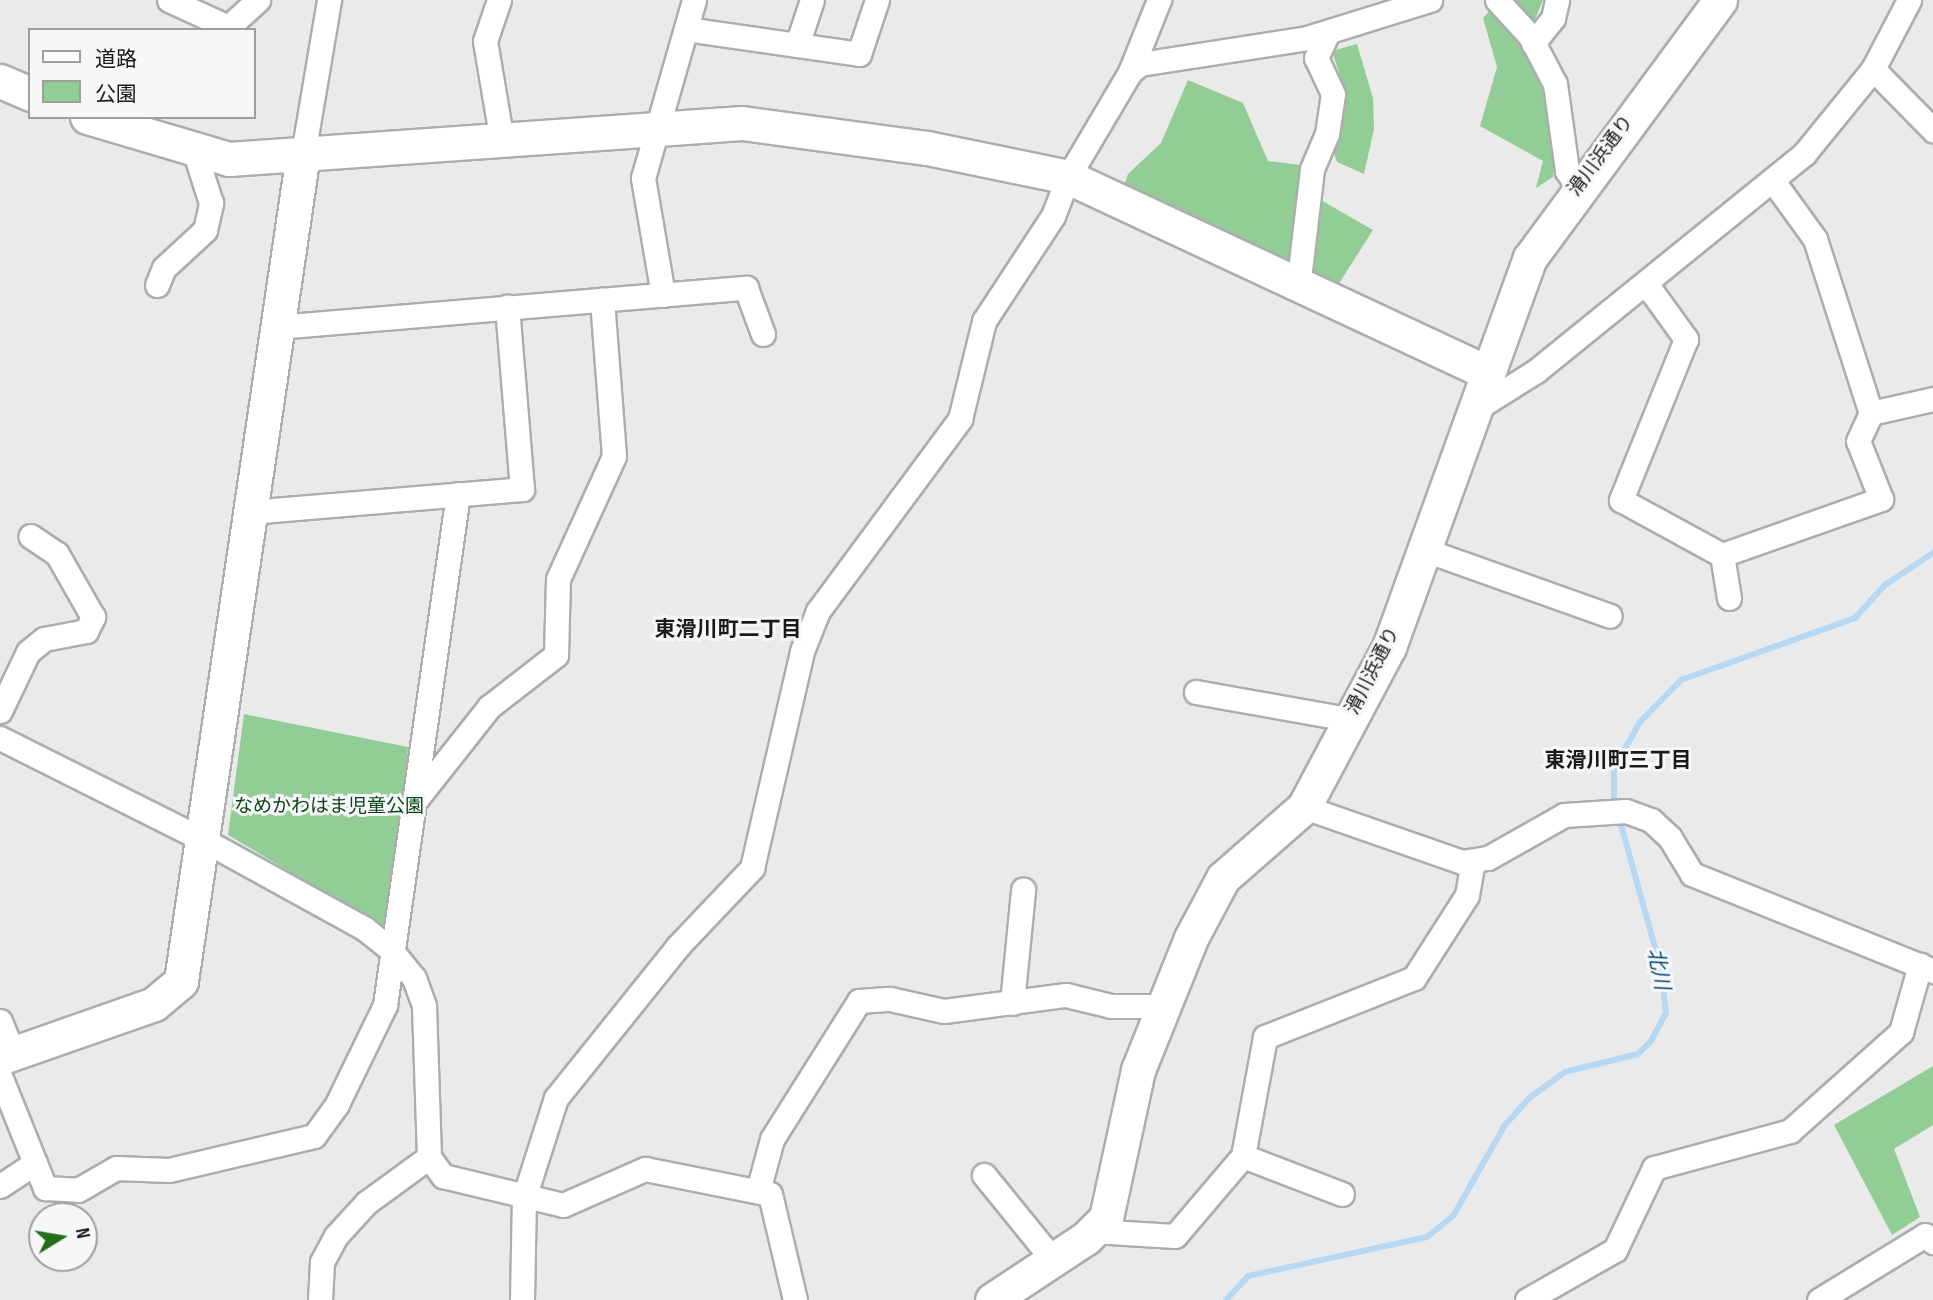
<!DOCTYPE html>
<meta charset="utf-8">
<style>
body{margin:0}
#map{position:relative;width:1933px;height:1300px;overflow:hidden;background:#eaeaeb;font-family:"Sofia Sans Condensed","Noto Sans JP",sans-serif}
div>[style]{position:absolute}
.green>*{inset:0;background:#92cd96}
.stream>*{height:6px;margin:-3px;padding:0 3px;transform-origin:3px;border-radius:3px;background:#b6d8f3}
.roads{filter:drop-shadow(2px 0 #acadae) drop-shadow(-2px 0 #acadae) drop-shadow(0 2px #acadae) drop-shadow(0 -2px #acadae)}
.street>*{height:23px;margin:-11.5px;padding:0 11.5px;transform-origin:11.5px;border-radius:11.5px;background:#fff}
.secondary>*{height:33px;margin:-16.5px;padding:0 16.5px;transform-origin:16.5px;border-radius:16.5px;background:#fff}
span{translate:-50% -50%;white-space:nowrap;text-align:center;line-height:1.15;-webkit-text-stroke:6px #f7f7f9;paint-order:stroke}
.street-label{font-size:19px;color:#191a1a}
.park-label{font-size:19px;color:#0a4517}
.neighbourhood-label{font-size:21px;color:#191a1a;font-weight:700}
.water-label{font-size:21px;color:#004a74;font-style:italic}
.legend{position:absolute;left:28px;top:28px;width:228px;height:91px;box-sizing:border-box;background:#f7f7f9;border:2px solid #9e9fa0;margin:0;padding:9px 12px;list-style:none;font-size:21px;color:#191a1a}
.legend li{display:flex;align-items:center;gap:14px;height:35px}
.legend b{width:35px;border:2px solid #9e9fa0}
.north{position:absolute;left:28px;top:1202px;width:70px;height:70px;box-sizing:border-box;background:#f7f7f9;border:2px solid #9e9fa0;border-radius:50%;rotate:79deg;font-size:19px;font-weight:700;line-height:28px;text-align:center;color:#191a1a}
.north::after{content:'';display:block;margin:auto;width:24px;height:32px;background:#217017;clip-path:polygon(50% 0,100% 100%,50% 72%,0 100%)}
</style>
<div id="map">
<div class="green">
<i style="clip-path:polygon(1500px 0,1543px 0,1531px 29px,1548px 90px,1555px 164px,1553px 177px,1536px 188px,1543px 161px,1480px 126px,1497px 67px,1483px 18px)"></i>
<i style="clip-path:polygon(1357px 44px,1373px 98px,1374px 129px,1364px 174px,1337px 162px,1334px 153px,1347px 97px,1332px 51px)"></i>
<i style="clip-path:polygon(1188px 80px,1243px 103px,1268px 161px,1301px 165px,1292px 267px,1123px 188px,1128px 174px,1161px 143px)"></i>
<i style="clip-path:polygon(1319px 199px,1373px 230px,1338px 285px,1304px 276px)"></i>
<i style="clip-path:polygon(244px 714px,408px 747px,395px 934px,228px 835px)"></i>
<i style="clip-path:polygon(1933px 1066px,1933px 1125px,1894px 1149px,1920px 1217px,1892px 1235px,1834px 1125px)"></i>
</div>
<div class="stream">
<i style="left:1226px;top:1300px;width:33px;rotate:-47deg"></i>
<i style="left:1248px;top:1276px;width:183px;rotate:-12.3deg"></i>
<i style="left:1427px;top:1237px;width:33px;rotate:-39deg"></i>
<i style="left:1453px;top:1216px;width:105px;rotate:-60.3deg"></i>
<i style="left:1505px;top:1125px;width:36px;rotate:-48deg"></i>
<i style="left:1529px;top:1098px;width:44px;rotate:-35.8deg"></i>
<i style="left:1565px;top:1072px;width:75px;rotate:-13.9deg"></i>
<i style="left:1638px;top:1054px;width:18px;rotate:-45deg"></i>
<i style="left:1651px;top:1041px;width:32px;rotate:-62deg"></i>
<i style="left:1666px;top:1013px;width:44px;rotate:-96.5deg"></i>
<i style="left:1661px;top:969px;width:175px;rotate:-105.5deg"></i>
<i style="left:1614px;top:800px;width:32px;rotate:-90deg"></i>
<i style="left:1614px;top:768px;width:53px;rotate:-60.5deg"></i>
<i style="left:1640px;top:722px;width:59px;rotate:-45.7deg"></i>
<i style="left:1681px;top:680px;width:185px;rotate:-19.6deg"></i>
<i style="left:1855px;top:618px;width:45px;rotate:-47.7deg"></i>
<i style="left:1885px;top:585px;width:58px;rotate:-33.7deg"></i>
</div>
<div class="roads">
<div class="street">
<i style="left:169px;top:0;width:65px;rotate:24.6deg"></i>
<i style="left:499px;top:0;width:43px;rotate:108.9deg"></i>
<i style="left:485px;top:41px;width:101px;rotate:80.4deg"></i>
<i style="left:1497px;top:0;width:49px;rotate:47.5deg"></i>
<i style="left:1530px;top:36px;width:54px;rotate:62.5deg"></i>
<i style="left:1555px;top:84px;width:88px;rotate:82.1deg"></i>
<i style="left:1567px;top:171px;width:19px;rotate:55deg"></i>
<i style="left:686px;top:29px;width:175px;rotate:8.2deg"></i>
<i style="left:859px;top:54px;width:57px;rotate:-71.6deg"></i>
<i style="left:225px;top:30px;width:45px;rotate:-42.3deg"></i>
<i style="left:1533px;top:43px;width:32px;rotate:-51deg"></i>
<i style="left:1553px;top:18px;width:18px;rotate:-77deg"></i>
<i style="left:797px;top:45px;width:47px;rotate:-71.6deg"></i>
<i style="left:1873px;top:69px;width:86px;rotate:45.5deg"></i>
<i style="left:1130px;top:72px;width:78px;rotate:-68.1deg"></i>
<i style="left:303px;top:154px;width:156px;rotate:-80.4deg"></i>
<i style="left:1773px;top:181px;width:72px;rotate:54.1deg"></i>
<i style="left:1815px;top:239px;width:183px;rotate:72.2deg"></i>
<i style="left:1871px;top:413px;width:64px;rotate:-12.7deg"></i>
<i style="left:157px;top:285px;width:18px;rotate:-68deg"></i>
<i style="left:164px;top:268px;width:56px;rotate:-42.8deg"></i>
<i style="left:205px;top:230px;width:28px;rotate:-77deg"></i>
<i style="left:211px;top:203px;width:52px;rotate:-107.7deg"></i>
<i style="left:1647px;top:285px;width:67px;rotate:54.2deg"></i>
<i style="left:1686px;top:339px;width:174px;rotate:112deg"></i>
<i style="left:1621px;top:500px;width:115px;rotate:28.6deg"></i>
<i style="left:1298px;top:287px;width:119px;rotate:-83.2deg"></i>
<i style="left:1312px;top:169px;width:38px;rotate:-67deg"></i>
<i style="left:1327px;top:134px;width:40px;rotate:-81.5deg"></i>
<i style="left:1333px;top:94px;width:40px;rotate:-115deg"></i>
<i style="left:1316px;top:58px;width:29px;rotate:-65deg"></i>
<i style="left:663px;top:295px;width:119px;rotate:-99.7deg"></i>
<i style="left:643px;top:178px;width:185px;rotate:-74deg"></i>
<i style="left:277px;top:327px;width:471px;rotate:-4.8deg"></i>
<i style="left:746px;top:288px;width:49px;rotate:69.7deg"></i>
<i style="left:1471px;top:412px;width:77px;rotate:-32.2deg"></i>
<i style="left:1536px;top:371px;width:345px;rotate:-39deg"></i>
<i style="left:1804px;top:154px;width:109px;rotate:-50.9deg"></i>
<i style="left:1873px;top:69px;width:78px;rotate:-62.4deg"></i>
<i style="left:249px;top:512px;width:274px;rotate:-4.8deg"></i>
<i style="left:522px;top:489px;width:183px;rotate:-94.7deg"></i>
<i style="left:1425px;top:550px;width:196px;rotate:19.6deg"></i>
<i style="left:1729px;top:598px;width:44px;rotate:-99.2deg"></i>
<i style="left:1722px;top:555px;width:169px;rotate:-19.4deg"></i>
<i style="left:1881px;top:499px;width:62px;rotate:-111.6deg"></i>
<i style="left:1858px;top:441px;width:31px;rotate:-65deg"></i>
<i style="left:1196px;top:692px;width:154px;rotate:10.1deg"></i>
<i style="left:0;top:711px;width:65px;rotate:-64.6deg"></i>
<i style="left:28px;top:652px;width:21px;rotate:-39deg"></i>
<i style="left:44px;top:639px;width:43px;rotate:-10.8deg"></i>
<i style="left:86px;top:631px;width:16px;rotate:-63deg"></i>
<i style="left:93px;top:617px;width:73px;rotate:-119.7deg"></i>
<i style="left:57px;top:554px;width:32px;rotate:-146deg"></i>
<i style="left:0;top:738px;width:224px;rotate:26.6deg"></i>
<i style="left:200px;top:838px;width:187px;rotate:28.8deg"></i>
<i style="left:364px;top:928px;width:36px;rotate:39deg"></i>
<i style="left:392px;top:951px;width:35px;rotate:51deg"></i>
<i style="left:414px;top:978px;width:30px;rotate:70deg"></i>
<i style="left:424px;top:1006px;width:151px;rotate:88.1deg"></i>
<i style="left:429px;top:1157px;width:24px;rotate:54deg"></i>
<i style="left:443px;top:1176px;width:123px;rotate:13.6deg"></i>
<i style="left:563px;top:1205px;width:90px;rotate:-23.7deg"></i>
<i style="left:645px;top:1169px;width:127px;rotate:11.3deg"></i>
<i style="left:770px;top:1194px;width:109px;rotate:76.7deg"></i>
<i style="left:414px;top:802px;width:121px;rotate:-51.7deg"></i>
<i style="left:489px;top:707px;width:85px;rotate:-37.8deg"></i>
<i style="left:556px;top:655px;width:76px;rotate:-88.5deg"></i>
<i style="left:558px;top:579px;width:135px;rotate:-65.5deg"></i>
<i style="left:614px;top:456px;width:157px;rotate:-94.4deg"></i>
<i style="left:1304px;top:807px;width:167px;rotate:19.2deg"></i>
<i style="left:1462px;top:862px;width:26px;rotate:-9deg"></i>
<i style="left:1488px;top:858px;width:87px;rotate:-29.5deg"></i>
<i style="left:1564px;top:815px;width:62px;rotate:-3.7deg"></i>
<i style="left:1626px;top:811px;width:27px;rotate:20deg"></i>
<i style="left:1651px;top:820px;width:26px;rotate:43deg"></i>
<i style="left:1670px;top:838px;width:42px;rotate:58.6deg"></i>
<i style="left:1692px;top:874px;width:260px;rotate:21.9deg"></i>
<i style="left:1012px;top:1003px;width:114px;rotate:-84.4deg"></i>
<i style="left:0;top:1021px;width:35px;rotate:68deg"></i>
<i style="left:0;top:1076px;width:121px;rotate:68.1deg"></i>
<i style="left:45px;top:1188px;width:33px;rotate:3deg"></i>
<i style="left:78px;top:1190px;width:44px;rotate:-30.1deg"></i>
<i style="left:116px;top:1168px;width:53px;rotate:2.2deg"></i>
<i style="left:169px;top:1170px;width:149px;rotate:-13.2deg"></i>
<i style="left:314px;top:1136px;width:39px;rotate:-54deg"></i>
<i style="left:337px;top:1104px;width:110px;rotate:-64.1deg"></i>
<i style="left:385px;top:1005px;width:516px;rotate:-81.87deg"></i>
<i style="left:1243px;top:1156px;width:121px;rotate:-79.5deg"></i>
<i style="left:1265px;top:1037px;width:160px;rotate:-21.6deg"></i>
<i style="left:1414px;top:978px;width:98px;rotate:-57.4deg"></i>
<i style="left:1467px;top:895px;width:35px;rotate:-80deg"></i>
<i style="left:984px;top:1175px;width:111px;rotate:50.9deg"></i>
<i style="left:0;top:1186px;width:42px;rotate:-33.3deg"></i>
<i style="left:758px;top:1191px;width:54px;rotate:-74.9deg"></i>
<i style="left:772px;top:1139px;width:163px;rotate:-57.8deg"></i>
<i style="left:859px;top:1001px;width:31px;rotate:-4deg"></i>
<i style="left:890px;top:999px;width:55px;rotate:12.5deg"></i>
<i style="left:944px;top:1011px;width:123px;rotate:-7.5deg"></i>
<i style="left:1066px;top:995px;width:46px;rotate:13.7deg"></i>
<i style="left:1111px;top:1006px;width:53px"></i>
<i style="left:1093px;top:1231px;width:82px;rotate:3.5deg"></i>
<i style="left:1175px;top:1236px;width:105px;rotate:-49.6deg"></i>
<i style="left:1243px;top:1156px;width:106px;rotate:21deg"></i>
<i style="left:320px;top:1300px;width:38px;rotate:-87deg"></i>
<i style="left:322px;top:1262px;width:30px;rotate:-62deg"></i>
<i style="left:336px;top:1236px;width:45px;rotate:-47.7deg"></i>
<i style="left:366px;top:1203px;width:78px;rotate:-36.1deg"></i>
<i style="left:522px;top:1300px;width:102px;rotate:-88.9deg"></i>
<i style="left:524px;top:1198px;width:105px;rotate:-72.3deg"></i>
<i style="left:556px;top:1098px;width:195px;rotate:-51.2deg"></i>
<i style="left:678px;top:946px;width:108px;rotate:-46.5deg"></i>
<i style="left:752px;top:868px;width:223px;rotate:-77deg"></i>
<i style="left:802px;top:651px;width:43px;rotate:-68.2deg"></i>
<i style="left:818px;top:611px;width:239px;rotate:-53.5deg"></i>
<i style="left:960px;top:419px;width:101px;rotate:-76.2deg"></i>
<i style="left:984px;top:321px;width:126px;rotate:-56.7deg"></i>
<i style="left:1053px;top:216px;width:42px;rotate:-69deg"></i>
<i style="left:1068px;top:177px;width:122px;rotate:-59.4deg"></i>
<i style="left:1130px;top:72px;width:13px;rotate:-39deg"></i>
<i style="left:1140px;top:64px;width:169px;rotate:-8.8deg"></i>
<i style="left:1307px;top:38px;width:129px;rotate:-17.2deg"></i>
<i style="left:1527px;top:1300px;width:101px;rotate:-29.6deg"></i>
<i style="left:1615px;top:1250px;width:91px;rotate:-64.6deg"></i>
<i style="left:1654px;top:1168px;width:141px;rotate:-15.2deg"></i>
<i style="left:1790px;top:1131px;width:149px;rotate:-41.7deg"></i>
<i style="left:1901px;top:1032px;width:70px;rotate:-74.2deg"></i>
<i style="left:1819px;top:1300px;width:124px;rotate:-31.5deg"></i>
<i style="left:1925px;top:1235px;width:11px;rotate:41deg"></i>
</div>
<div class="secondary">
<i style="left:0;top:81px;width:33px;rotate:23deg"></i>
<i style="left:87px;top:117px;width:148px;rotate:16.5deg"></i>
<i style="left:229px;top:159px;width:514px;rotate:-4.01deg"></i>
<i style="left:742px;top:123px;width:187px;rotate:7.7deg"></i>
<i style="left:927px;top:148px;width:144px;rotate:11.6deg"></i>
<i style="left:1068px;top:177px;width:459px;rotate:25deg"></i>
<i style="left:0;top:1058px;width:163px;rotate:-19.3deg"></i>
<i style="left:154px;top:1004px;width:35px;rotate:-40deg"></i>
<i style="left:181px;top:981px;width:836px;rotate:-81.61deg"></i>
<i style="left:992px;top:1300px;width:113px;rotate:-33.4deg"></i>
<i style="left:1086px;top:1238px;width:28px;rotate:-45deg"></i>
<i style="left:1106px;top:1218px;width:151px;rotate:-77.8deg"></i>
<i style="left:1138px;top:1070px;width:142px;rotate:-68.1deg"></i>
<i style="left:1191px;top:938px;width:68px;rotate:-61.9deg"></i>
<i style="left:1223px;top:878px;width:108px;rotate:-41.2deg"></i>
<i style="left:1304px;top:807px;width:181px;rotate:-62deg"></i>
<i style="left:1389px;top:647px;width:414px;rotate:-70.1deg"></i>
<i style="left:1530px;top:258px;width:320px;rotate:-53.6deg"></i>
</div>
</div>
<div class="street-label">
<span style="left:1601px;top:156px;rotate:-53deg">滑川浜通り</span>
<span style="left:1373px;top:671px;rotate:-63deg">滑川浜通り</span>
</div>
<div class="park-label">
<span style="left:329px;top:807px">なめかわはま児童公園</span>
</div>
<div class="neighbourhood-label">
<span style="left:728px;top:630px">東滑川町二丁目</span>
<span style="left:1618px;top:761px">東滑川町三丁目</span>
</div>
<div class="water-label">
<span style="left:1658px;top:969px;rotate:79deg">北川</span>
</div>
<ul class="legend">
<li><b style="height:9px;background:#fff"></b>道路</li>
<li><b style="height:19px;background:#92cd96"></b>公園</li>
</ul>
<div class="north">N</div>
</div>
